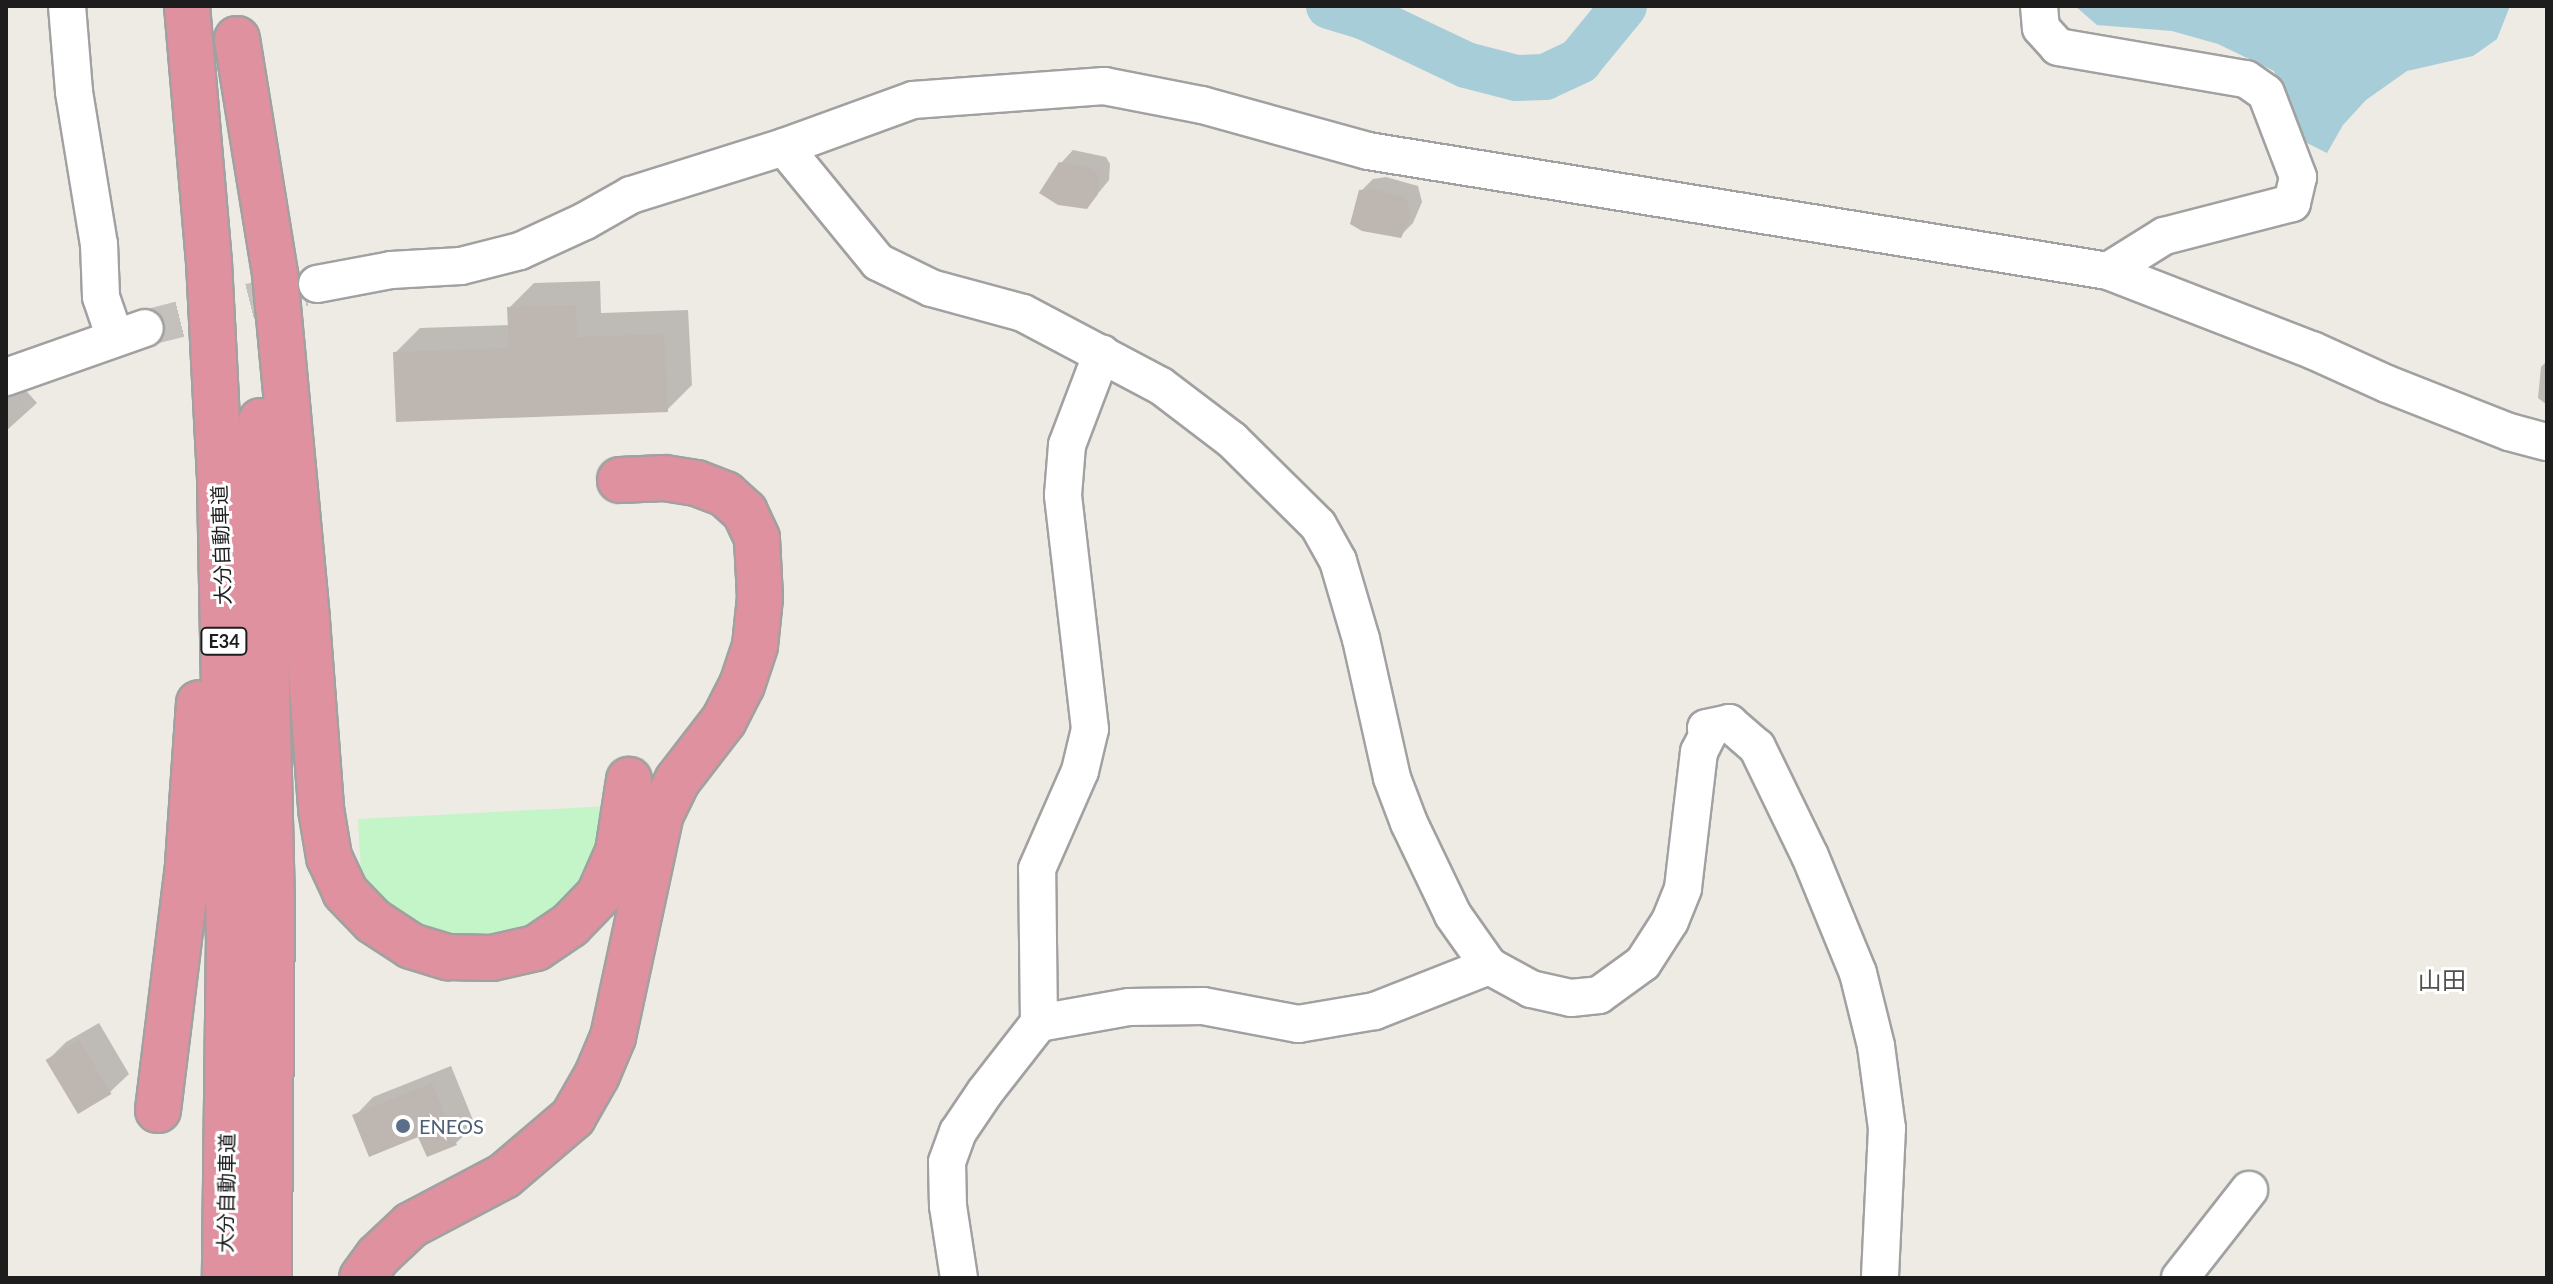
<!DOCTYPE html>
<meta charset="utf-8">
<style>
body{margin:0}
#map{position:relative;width:2553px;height:1284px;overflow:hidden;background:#eeeae4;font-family:Lato,"Noto Sans JP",sans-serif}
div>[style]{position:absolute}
.park>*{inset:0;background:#c4f5c8}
.water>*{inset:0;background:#a7cdd8}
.shadow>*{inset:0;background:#0003}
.river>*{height:46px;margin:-23px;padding:0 23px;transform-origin:23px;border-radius:23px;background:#a7cdd8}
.building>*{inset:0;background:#beb6b1;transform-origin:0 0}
.minor-tunnel>*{height:36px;margin-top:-18px;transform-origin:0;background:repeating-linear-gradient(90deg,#c4c1bc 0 36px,transparent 0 54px)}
.roads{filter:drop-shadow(2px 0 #a1a1a1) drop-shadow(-2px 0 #a1a1a1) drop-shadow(0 2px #a1a1a1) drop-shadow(0 -2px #a1a1a1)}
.minor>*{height:36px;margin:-18px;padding:0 18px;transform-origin:18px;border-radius:18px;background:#fff}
.highway>*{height:44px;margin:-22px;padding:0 22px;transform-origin:22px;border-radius:22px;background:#df91a0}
.dots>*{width:22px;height:22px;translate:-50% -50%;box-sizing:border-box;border:4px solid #fff;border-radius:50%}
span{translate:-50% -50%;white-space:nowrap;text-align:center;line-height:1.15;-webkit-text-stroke:6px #fff;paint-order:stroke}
.shield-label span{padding:2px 6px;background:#fff;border:2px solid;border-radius:6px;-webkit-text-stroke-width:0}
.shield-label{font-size:18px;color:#1d1d1d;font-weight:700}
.street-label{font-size:20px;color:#1d1d1d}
.service-label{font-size:20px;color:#4e5e75}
.left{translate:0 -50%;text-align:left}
.quarter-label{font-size:24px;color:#505050}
.frame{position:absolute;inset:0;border:8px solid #1d1d1d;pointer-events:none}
</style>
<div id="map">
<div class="park">
<i style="clip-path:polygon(611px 806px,590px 873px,542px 923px,512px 935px,475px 942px,434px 934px,388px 911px,361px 874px,358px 819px)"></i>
</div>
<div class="water">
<i style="clip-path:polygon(2075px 6px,2510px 6px,2497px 39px,2473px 56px,2407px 71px,2366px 100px,2343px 125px,2327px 153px,2303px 141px,2274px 71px,2218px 44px,2172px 31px,2097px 25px)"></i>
</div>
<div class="shadow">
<i style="clip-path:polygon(1073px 150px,1106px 157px,1110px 164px,1109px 180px,1087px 207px,1061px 163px)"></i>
<i style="clip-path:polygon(1386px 177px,1418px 186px,1422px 202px,1413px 223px,1400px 236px,1361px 191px,1373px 179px)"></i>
<i style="clip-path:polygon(600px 281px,601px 313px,688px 310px,692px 385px,667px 410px,395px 353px,420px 328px,510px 325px,509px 308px,534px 283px)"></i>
<i style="clip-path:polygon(2547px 361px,2547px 405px,2538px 398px,2541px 367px)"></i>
<i style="clip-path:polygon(6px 379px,22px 386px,37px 403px,6px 431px)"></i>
<i style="clip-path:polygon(99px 1023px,129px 1074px,110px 1092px,48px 1060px,66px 1042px)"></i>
<i style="clip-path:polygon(451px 1066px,475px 1125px,456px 1143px,355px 1116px,373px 1097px)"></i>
</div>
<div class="river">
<i style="left:1329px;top:6px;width:38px;rotate:17deg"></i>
<i style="left:1365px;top:17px;width:112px;rotate:25.4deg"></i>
<i style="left:1466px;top:65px;width:52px;rotate:14.6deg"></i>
<i style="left:1516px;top:78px;width:29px;rotate:-2deg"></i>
<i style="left:1545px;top:77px;width:38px;rotate:-25deg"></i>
<i style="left:1579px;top:61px;width:71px;rotate:-50.7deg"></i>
</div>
<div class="building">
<i style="clip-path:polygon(1059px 162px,1094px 169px,1099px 177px,1098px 194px,1087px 209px,1058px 205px,1039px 193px)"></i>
<i style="clip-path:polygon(1373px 189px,1406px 198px,1411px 216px,1401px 238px,1362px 231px,1350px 224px,1359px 190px)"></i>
<i style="clip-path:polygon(576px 305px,577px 337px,664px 334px,668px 412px,396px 422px,393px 352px,509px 348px,507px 307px)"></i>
<i style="left:79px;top:1040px;width:63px;height:39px;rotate:59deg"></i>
<i style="clip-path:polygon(432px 1083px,457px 1145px,427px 1157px,418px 1137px,369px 1157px,352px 1115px)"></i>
</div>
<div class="minor-tunnel">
<i style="left:145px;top:328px;width:164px;rotate:-14.1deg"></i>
</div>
<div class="roads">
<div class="minor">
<i style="left:67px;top:6px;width:86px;rotate:85.3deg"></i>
<i style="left:74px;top:92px;width:154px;rotate:80.7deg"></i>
<i style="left:99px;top:244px;width:53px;rotate:87.8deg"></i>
<i style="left:101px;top:297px;width:43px;rotate:71.1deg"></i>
<i style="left:2039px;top:6px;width:22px;rotate:85deg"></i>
<i style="left:2041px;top:28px;width:25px;rotate:48deg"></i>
<i style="left:2058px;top:47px;width:191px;rotate:9.7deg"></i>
<i style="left:2246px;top:79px;width:24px;rotate:35deg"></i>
<i style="left:2266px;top:93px;width:90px;rotate:69.1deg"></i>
<i style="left:2298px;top:177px;width:27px;rotate:103deg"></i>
<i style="left:2292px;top:203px;width:132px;rotate:165.5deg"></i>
<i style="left:2164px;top:236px;width:66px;rotate:148deg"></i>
<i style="left:784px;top:147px;width:149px;rotate:50.7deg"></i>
<i style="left:878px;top:262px;width:59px;rotate:26.1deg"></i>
<i style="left:931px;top:288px;width:95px;rotate:15.2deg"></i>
<i style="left:1023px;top:313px;width:156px;rotate:27.9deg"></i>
<i style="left:1161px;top:386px;width:89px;rotate:37.3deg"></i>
<i style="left:1232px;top:440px;width:121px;rotate:44.7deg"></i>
<i style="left:1318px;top:525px;width:41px;rotate:60.9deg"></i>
<i style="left:1338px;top:561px;width:81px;rotate:73.6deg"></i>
<i style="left:1361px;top:639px;width:142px;rotate:77.4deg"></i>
<i style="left:1392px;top:778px;width:48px;rotate:69.3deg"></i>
<i style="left:1409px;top:823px;width:102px;rotate:64.4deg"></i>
<i style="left:1453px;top:915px;width:62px;rotate:54.8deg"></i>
<i style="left:1489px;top:966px;width:48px;rotate:28.7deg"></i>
<i style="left:1531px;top:989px;width:41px;rotate:12.7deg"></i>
<i style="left:1571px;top:998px;width:28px;rotate:-6deg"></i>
<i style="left:1599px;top:995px;width:54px;rotate:-36deg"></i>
<i style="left:1643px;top:963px;width:50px;rotate:-57.3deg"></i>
<i style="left:1670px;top:921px;width:35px;rotate:-68deg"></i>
<i style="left:1683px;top:888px;width:137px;rotate:-83.3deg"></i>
<i style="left:1699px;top:752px;width:20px;rotate:-63deg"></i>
<i style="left:1708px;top:734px;width:6px;rotate:-108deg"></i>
<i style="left:1706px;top:728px;width:24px;rotate:-12deg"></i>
<i style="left:1729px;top:723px;width:37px;rotate:41deg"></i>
<i style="left:1757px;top:747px;width:121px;rotate:64.1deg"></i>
<i style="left:1810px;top:856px;width:126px;rotate:67.7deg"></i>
<i style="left:1858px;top:973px;width:75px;rotate:76.1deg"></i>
<i style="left:1876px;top:1046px;width:83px;rotate:82.4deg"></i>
<i style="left:1887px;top:1128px;width:150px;rotate:92.7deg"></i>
<i style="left:317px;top:284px;width:75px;rotate:-10.7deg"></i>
<i style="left:391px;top:270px;width:70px;rotate:-3.3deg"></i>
<i style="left:461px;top:266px;width:61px;rotate:-14.3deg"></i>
<i style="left:520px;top:251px;width:72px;rotate:-24.8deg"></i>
<i style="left:585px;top:221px;width:53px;rotate:-29.5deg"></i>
<i style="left:631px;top:195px;width:160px;rotate:-17.4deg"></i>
<i style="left:784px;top:147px;width:137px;rotate:-20deg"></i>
<i style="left:913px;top:100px;width:192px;rotate:-4.2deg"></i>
<i style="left:1104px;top:86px;width:100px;rotate:11deg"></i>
<i style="left:1202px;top:105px;width:172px;rotate:15.5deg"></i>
<i style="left:1368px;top:151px;width:750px;rotate:9.21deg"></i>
<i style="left:2108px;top:271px;width:219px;rotate:21.2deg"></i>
<i style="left:2312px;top:350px;width:82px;rotate:24.4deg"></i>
<i style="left:2387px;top:384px;width:131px;rotate:21.5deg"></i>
<i style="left:2509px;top:432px;width:39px;rotate:15deg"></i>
<i style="left:6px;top:377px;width:147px;rotate:-19.4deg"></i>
<i style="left:1039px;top:1023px;width:91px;rotate:-10.1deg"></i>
<i style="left:1129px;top:1007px;width:74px;rotate:-0.8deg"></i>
<i style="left:1203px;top:1006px;width:97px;rotate:10.7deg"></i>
<i style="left:1298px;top:1024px;width:78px;rotate:-9.6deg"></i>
<i style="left:1375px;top:1011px;width:123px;rotate:-21.5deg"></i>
<i style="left:959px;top:1278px;width:73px;rotate:-98.7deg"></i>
<i style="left:948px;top:1206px;width:44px;rotate:-91.3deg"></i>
<i style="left:947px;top:1162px;width:32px;rotate:-70deg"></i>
<i style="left:958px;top:1132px;width:48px;rotate:-56deg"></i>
<i style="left:985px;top:1092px;width:88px;rotate:-52deg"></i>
<i style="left:1039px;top:1023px;width:154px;rotate:-90.7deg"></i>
<i style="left:1037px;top:869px;width:107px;rotate:-66.3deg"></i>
<i style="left:1080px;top:771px;width:43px;rotate:-76.6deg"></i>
<i style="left:1090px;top:729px;width:236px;rotate:-96.6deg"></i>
<i style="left:1063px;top:495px;width:50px;rotate:-85.4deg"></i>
<i style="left:1067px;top:445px;width:98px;rotate:-69.2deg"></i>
<i style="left:2180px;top:1278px;width:112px;rotate:-51.9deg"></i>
</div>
<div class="highway">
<i style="left:187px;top:6px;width:257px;rotate:85.1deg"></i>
<i style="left:209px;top:262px;width:220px;rotate:87.1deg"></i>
<i style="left:220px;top:482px;width:452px;rotate:88.9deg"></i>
<i style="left:229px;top:934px;width:344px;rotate:90.7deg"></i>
<i style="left:237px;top:39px;width:238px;rotate:80.8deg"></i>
<i style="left:275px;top:274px;width:348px;rotate:84.7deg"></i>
<i style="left:307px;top:621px;width:189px;rotate:85.7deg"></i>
<i style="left:321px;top:809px;width:49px;rotate:80.5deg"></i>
<i style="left:329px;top:857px;width:38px;rotate:65deg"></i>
<i style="left:345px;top:892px;width:40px;rotate:46deg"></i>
<i style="left:373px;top:921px;width:45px;rotate:33.3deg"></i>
<i style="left:411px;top:946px;width:39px;rotate:17deg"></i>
<i style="left:448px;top:957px;width:44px;rotate:1.3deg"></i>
<i style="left:492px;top:958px;width:45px;rotate:-12.8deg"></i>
<i style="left:536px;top:948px;width:41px;rotate:-34.1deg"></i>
<i style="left:570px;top:925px;width:42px;rotate:-46deg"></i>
<i style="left:599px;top:895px;width:47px;rotate:-66.2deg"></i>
<i style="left:618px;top:852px;width:73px;rotate:-81.3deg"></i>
<i style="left:261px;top:421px;width:484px;rotate:88.7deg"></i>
<i style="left:272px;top:905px;width:373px;rotate:90.5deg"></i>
<i style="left:158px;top:1110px;width:248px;rotate:-83deg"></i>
<i style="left:188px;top:864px;width:161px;rotate:-86.1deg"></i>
<i style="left:362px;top:1278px;width:27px;rotate:-54deg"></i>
<i style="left:378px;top:1256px;width:45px;rotate:-43.2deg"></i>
<i style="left:411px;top:1225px;width:105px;rotate:-27.8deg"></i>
<i style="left:504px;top:1176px;width:91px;rotate:-40.5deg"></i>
<i style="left:573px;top:1117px;width:48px;rotate:-60.3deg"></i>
<i style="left:597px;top:1075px;width:41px;rotate:-67.2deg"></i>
<i style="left:613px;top:1037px;width:228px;rotate:-77.9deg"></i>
<i style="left:661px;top:814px;width:37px;rotate:-64deg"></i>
<i style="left:677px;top:781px;width:77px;rotate:-52.4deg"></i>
<i style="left:724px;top:720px;width:39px;rotate:-63deg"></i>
<i style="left:742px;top:685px;width:41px;rotate:-71.6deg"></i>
<i style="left:755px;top:646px;width:48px;rotate:-84.1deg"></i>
<i style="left:760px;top:598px;width:60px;rotate:-92.9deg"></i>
<i style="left:757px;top:538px;width:29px;rotate:-115deg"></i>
<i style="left:745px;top:512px;width:27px;rotate:-138deg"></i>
<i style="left:725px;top:494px;width:31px;rotate:-159deg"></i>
<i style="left:696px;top:483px;width:32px;rotate:-171deg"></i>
<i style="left:664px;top:478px;width:44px;rotate:177.4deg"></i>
</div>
</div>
<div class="dots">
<i style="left:403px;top:1126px;background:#5c6f8a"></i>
</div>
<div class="shield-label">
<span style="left:224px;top:641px">E34</span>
</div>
<div class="street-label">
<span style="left:221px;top:545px;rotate:-92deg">大分自動車道</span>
<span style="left:226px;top:1193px;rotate:-89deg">大分自動車道</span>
</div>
<div class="service-label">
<span class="left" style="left:419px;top:1126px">ENEOS</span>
</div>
<div class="quarter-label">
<span style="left:2442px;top:980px">山田</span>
</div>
<div class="frame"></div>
</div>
